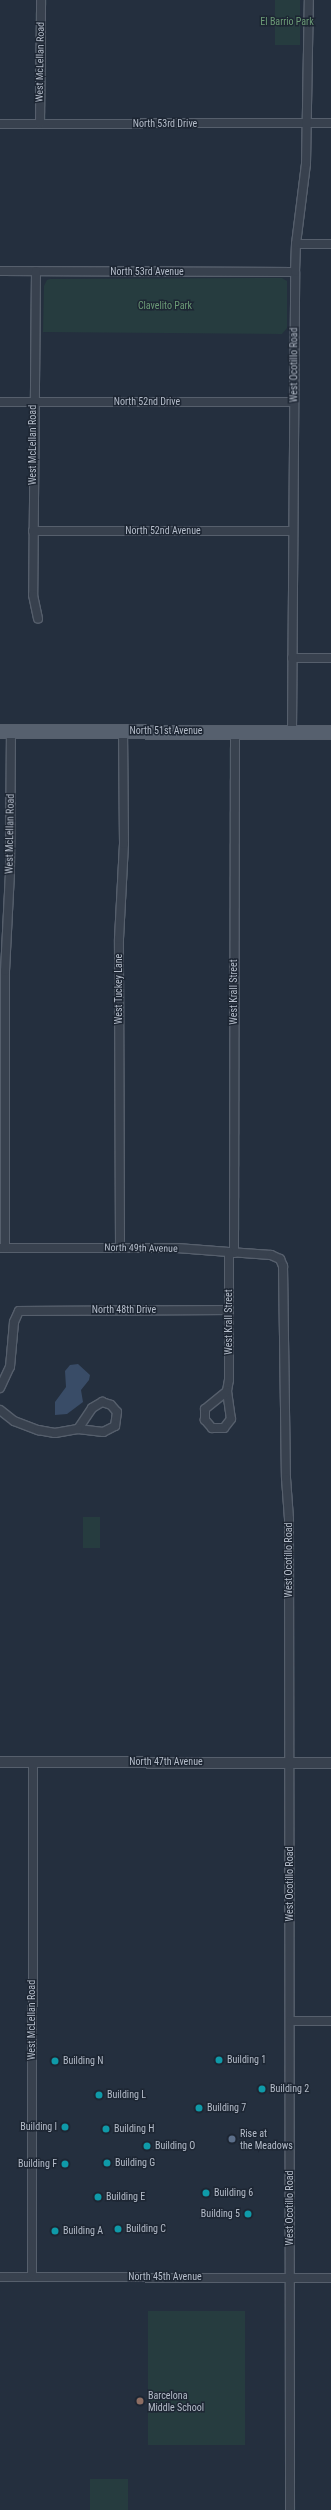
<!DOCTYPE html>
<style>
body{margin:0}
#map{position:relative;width:331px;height:2510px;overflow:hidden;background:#242f3e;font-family:"Roboto Condensed",sans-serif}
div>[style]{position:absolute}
.green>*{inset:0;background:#263c3f;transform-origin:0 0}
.water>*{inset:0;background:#394c67}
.roads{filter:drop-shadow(1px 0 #565f6c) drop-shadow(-1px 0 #565f6c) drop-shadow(0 1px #565f6c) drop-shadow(0 -1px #565f6c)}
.minor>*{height:8px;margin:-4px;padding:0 4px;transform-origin:4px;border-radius:4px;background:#38414e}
.tertiary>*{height:10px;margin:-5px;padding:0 5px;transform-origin:5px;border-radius:5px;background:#38414e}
.primary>*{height:13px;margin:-6.5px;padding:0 6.5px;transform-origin:6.5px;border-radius:6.5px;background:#56606e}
.dots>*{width:11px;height:11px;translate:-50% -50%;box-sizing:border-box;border:2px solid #1d2633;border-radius:50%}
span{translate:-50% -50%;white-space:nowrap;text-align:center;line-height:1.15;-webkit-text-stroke:3px #1d2633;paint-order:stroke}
.park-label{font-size:10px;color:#6b9a76}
.street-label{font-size:10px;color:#b4bcc9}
.poi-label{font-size:10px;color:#b4bcc9}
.left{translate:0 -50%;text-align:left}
.right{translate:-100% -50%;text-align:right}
</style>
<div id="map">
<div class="green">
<i style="left:275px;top:0;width:25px;height:45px"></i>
<i style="clip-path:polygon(282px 278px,287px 281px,287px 328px,282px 334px,43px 332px,44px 286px,47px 280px,50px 279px)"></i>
<i style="left:100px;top:1517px;width:31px;height:17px;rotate:90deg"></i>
<i style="left:148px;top:2311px;width:97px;height:134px"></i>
<i style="left:90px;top:2479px;width:38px;height:31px"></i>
</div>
<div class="water">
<i style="clip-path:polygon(78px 1364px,90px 1375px,89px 1380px,81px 1390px,83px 1402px,67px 1414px,55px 1415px,55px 1402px,66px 1387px,65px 1371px,70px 1365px)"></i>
</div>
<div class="roads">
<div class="minor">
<i style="left:0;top:124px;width:331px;rotate:-0.2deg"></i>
<i style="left:40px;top:124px;width:124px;rotate:-89.5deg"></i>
<i style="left:296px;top:244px;width:35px"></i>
<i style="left:0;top:271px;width:295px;rotate:0.2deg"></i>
<i style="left:36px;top:271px;width:324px;rotate:90.5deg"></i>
<i style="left:33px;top:595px;width:24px;rotate:78deg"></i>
<i style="left:0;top:402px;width:294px"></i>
<i style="left:33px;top:531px;width:260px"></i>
<i style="left:292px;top:658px;width:39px"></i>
<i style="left:292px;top:731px;width:459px;rotate:-89.6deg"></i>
<i style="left:295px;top:272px;width:28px;rotate:-88deg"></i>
<i style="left:296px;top:244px;width:81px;rotate:-82.9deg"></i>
<i style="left:306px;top:164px;width:164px;rotate:-89deg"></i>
<i style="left:0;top:1248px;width:177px"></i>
<i style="left:177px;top:1248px;width:52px;rotate:4.4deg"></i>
<i style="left:229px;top:1252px;width:42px;rotate:4.1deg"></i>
<i style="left:271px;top:1255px;width:10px;rotate:24deg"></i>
<i style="left:280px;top:1259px;width:8px;rotate:67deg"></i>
<i style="left:283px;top:1266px;width:212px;rotate:89.2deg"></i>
<i style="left:286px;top:1478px;width:41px;rotate:85.8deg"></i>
<i style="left:289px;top:1519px;width:991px;rotate:89.94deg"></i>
<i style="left:5px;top:1248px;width:277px;rotate:-90deg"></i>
<i style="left:5px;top:971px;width:100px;rotate:-87.1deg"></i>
<i style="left:10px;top:871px;width:140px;rotate:-89.6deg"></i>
<i style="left:120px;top:1248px;width:309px;rotate:-90.2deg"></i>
<i style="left:119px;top:939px;width:95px;rotate:-87deg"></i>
<i style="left:124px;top:844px;width:113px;rotate:-90.5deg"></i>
<i style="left:234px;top:1253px;width:522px;rotate:-89.89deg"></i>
<i style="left:0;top:1388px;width:23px;rotate:-65deg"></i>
<i style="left:10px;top:1367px;width:45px;rotate:-84.9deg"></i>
<i style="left:14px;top:1322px;width:12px;rotate:-66deg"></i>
<i style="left:19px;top:1311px;width:210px;rotate:-0.3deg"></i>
<i style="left:227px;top:1391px;width:11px;rotate:-80deg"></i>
<i style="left:229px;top:1380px;width:128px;rotate:-90deg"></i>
<i style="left:227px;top:1391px;width:28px;rotate:82deg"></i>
<i style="left:231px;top:1419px;width:11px;rotate:128deg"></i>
<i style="left:224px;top:1428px;width:12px;rotate:180deg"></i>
<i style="left:212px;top:1428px;width:11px;rotate:-131deg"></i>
<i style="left:205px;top:1420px;width:11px;rotate:-90deg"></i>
<i style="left:205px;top:1409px;width:28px;rotate:-39deg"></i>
<i style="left:102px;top:1402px;width:9px;rotate:18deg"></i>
<i style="left:111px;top:1405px;width:9px;rotate:49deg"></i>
<i style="left:117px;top:1412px;width:14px;rotate:98deg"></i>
<i style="left:115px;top:1426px;width:13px;rotate:153deg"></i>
<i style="left:103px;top:1432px;width:25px;rotate:-173deg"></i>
<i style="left:78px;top:1429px;width:25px;rotate:-56deg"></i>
<i style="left:92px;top:1408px;width:12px;rotate:-31deg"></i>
<i style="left:0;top:1410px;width:18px;rotate:38deg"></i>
<i style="left:14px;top:1421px;width:26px;rotate:21deg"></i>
<i style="left:38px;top:1430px;width:17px;rotate:10deg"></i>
<i style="left:55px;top:1433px;width:23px;rotate:-10deg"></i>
<i style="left:290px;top:2021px;width:41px"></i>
<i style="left:0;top:2277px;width:331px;rotate:0.2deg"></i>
<i style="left:32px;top:2277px;width:515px;rotate:-89.89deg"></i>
</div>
<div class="tertiary">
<i style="left:0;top:1762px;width:331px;rotate:0.2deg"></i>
</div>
<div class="primary">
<i style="left:0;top:731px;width:331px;rotate:0.2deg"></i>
</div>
</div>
<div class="dots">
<i style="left:219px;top:2060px;background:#0f9aa8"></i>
<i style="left:55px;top:2061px;background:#0f9aa8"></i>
<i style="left:262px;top:2089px;background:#0f9aa8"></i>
<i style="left:99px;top:2095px;background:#0f9aa8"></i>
<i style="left:199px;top:2108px;background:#0f9aa8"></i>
<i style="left:65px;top:2127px;background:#0f9aa8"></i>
<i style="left:106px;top:2129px;background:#0f9aa8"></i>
<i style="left:232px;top:2139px;background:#5c6f8a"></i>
<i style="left:147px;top:2146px;background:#0f9aa8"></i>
<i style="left:107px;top:2163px;background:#0f9aa8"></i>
<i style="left:65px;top:2164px;background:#0f9aa8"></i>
<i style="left:206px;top:2193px;background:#0f9aa8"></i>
<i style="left:98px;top:2197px;background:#0f9aa8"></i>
<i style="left:248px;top:2214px;background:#0f9aa8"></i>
<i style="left:118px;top:2229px;background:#0f9aa8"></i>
<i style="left:55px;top:2231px;background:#0f9aa8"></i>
<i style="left:140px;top:2401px;background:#8d6e63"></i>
</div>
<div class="park-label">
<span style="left:287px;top:22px">El Barrio Park</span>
<span style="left:165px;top:306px">Clavelito Park</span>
</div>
<div class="street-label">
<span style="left:40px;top:62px;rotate:-89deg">West McLellan Road</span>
<span style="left:165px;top:124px">North 53rd Drive</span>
<span style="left:147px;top:272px">North 53rd Avenue</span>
<span style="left:294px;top:365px;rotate:-90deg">West Ocotillo Road</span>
<span style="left:147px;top:402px">North 52nd Drive</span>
<span style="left:33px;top:445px;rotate:-90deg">West McLellan Road</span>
<span style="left:163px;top:531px">North 52nd Avenue</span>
<span style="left:166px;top:731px">North 51st Avenue</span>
<span style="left:10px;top:834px;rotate:-89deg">West McLellan Road</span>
<span style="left:119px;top:989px;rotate:-90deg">West Tuckey Lane</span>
<span style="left:234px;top:992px;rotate:-90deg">West Krall Street</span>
<span style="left:141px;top:1248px;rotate:1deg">North 49th Avenue</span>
<span style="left:124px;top:1310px">North 48th Drive</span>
<span style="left:229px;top:1322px;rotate:-90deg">West Krall Street</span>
<span style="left:289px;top:1560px;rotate:-90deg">West Ocotillo Road</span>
<span style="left:166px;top:1762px">North 47th Avenue</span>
<span style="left:290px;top:1884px;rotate:-90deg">West Ocotillo Road</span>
<span style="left:32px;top:2020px;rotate:-90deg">West McLellan Road</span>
<span style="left:290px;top:2208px;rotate:-90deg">West Ocotillo Road</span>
<span style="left:165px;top:2277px">North 45th Avenue</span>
</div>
<div class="poi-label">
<span class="left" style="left:227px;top:2060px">Building 1</span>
<span class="left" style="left:63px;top:2061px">Building N</span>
<span class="left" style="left:270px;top:2089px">Building 2</span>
<span class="left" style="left:107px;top:2095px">Building L</span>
<span class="left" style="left:207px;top:2108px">Building 7</span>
<span class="right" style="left:57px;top:2127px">Building I</span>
<span class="left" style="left:114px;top:2129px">Building H</span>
<span class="left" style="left:240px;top:2139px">Rise at<br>the Meadows</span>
<span class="left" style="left:155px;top:2146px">Building O</span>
<span class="left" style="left:115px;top:2163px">Building G</span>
<span class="right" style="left:57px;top:2164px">Building F</span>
<span class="left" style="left:214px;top:2193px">Building 6</span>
<span class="left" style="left:106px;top:2197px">Building E</span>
<span class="right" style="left:240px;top:2214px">Building 5</span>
<span class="left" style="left:126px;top:2229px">Building C</span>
<span class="left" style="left:63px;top:2231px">Building A</span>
<span class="left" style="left:148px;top:2401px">Barcelona<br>Middle School</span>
</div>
</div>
